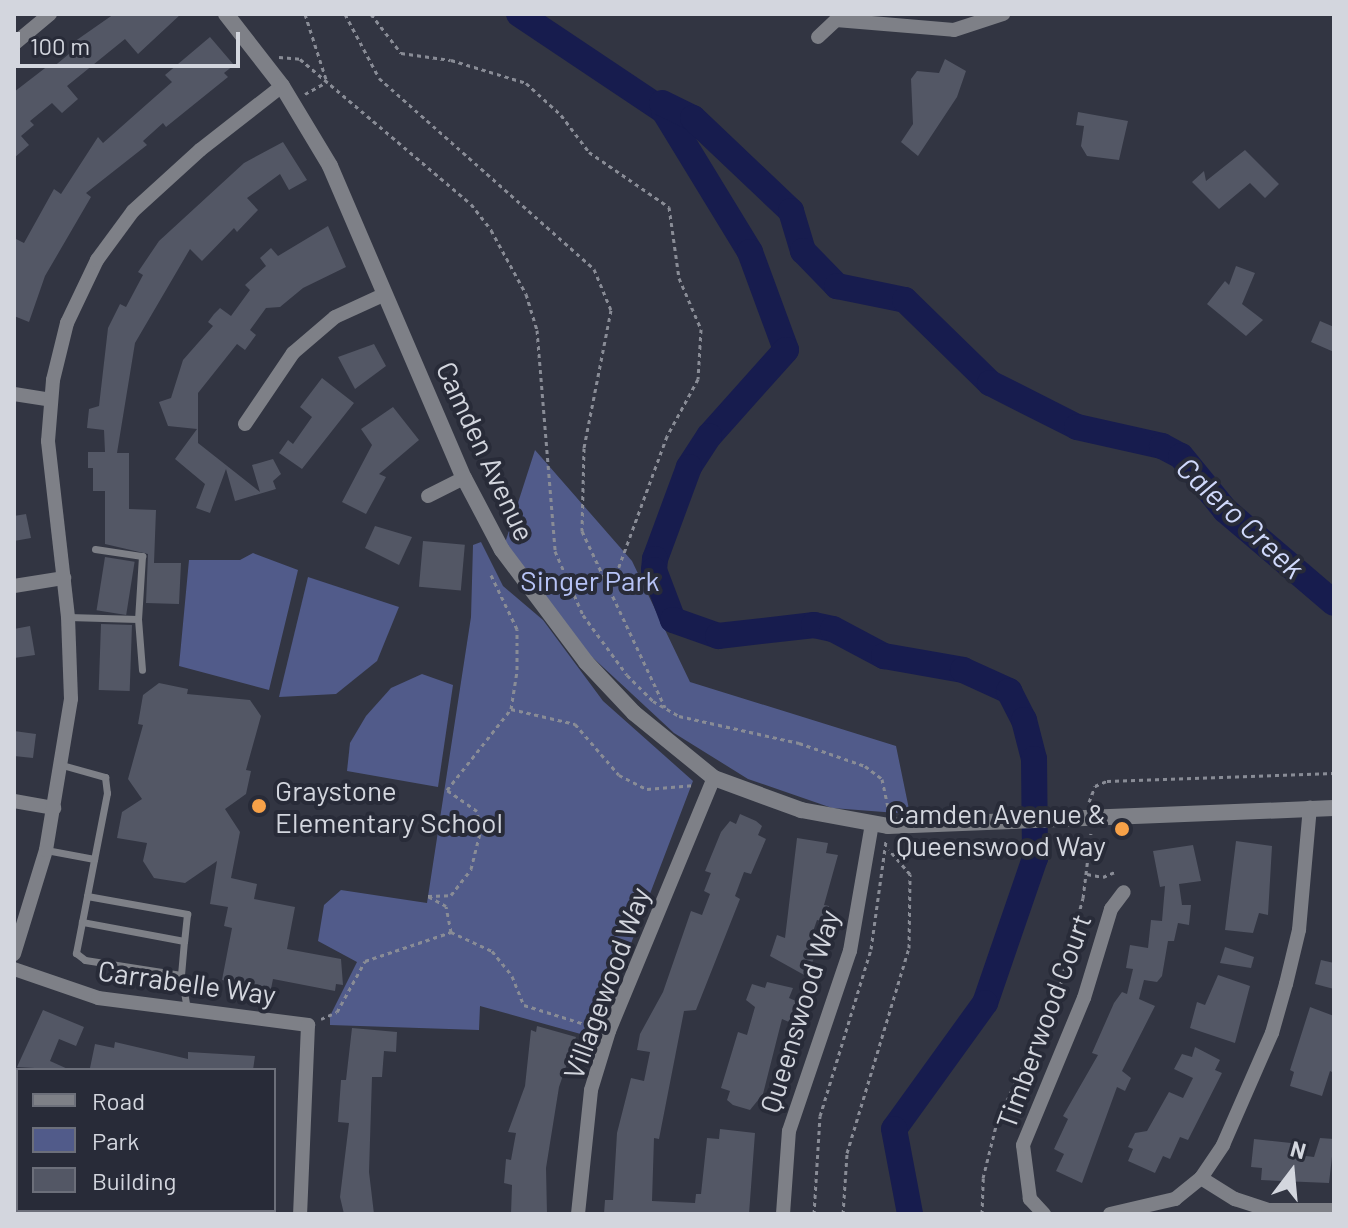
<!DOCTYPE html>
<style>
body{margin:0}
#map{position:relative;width:1348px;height:1228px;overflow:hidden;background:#323542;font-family:Barlow,sans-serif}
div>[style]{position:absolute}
.green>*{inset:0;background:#515b8a}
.river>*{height:26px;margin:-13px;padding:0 13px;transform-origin:13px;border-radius:13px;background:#171c4e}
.building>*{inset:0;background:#535765;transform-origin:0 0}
.path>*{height:3px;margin-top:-1.5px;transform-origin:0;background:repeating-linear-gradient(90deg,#898c96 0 4px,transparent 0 8px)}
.service>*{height:7px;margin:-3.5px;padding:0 3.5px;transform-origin:3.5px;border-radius:3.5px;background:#7e8087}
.minor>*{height:14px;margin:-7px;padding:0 7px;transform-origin:7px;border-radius:7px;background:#7e8087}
.tertiary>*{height:16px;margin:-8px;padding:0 8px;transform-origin:8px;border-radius:8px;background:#7e8087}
.dots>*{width:22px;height:22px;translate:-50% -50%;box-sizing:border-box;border:4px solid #282b38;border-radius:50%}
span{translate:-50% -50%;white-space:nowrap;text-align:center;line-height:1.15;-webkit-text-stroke:8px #282b38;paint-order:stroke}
.street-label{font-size:28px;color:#d3d6de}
.park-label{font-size:28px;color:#b7c3f6}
.poi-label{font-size:28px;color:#d3d6de}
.left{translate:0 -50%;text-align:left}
.right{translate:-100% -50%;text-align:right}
.water-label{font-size:30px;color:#d0d9fb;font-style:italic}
.frame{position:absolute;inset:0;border:16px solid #d3d6de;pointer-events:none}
.legend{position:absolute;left:16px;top:1068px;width:260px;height:144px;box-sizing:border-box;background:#282b38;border:2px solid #6c6f7a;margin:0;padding:10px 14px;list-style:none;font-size:24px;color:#d3d6de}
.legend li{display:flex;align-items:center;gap:16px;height:40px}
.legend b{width:40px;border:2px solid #6c6f7a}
.north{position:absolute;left:1252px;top:1132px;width:80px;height:80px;-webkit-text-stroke:6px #282b38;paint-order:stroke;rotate:16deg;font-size:22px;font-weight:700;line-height:32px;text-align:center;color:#d3d6de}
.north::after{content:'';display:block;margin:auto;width:28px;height:36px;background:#d3d6de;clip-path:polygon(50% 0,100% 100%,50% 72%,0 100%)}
.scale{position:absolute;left:16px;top:32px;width:224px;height:36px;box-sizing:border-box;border:4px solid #d3d6de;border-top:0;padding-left:10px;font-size:24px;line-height:28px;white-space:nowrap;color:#d3d6de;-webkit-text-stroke:6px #282b38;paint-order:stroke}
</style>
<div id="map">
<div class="green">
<i style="clip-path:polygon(535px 450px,632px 561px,690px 682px,896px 746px,910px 814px,832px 808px,748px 779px,674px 733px,590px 655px,505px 543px)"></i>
<i style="clip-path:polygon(481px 542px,503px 586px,543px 620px,603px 701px,693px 781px,595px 1038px,480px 1006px,479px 1030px,330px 1025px,330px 1016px,357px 962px,318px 941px,324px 905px,341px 890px,427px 903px,471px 617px,473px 545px)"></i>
<i style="clip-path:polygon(253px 553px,298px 570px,269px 690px,179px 666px,189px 560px,240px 560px)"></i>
<i style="clip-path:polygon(308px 577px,399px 607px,377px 661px,336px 694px,279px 697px)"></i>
<i style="clip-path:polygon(422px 674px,453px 685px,438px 787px,347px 771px,350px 743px,366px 716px,391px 688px)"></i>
</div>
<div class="river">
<i style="left:519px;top:14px;width:174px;rotate:33.8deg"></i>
<i style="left:664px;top:111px;width:165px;rotate:58.6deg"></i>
<i style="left:750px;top:252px;width:104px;rotate:69.8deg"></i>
<i style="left:786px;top:350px;width:115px;rotate:131.8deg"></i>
<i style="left:709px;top:436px;width:37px;rotate:123deg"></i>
<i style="left:689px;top:467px;width:98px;rotate:110.3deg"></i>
<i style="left:655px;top:559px;width:11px;rotate:95deg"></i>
<i style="left:654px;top:570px;width:53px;rotate:69.2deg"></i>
<i style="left:673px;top:620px;width:48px;rotate:19.6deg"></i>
<i style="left:718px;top:636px;width:97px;rotate:-6.5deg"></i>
<i style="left:814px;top:625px;width:19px;rotate:12deg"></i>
<i style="left:833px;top:629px;width:58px;rotate:27.9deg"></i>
<i style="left:884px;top:656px;width:80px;rotate:10deg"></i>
<i style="left:963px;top:670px;width:51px;rotate:24.5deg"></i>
<i style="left:1009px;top:691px;width:33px;rotate:63deg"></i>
<i style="left:1024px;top:720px;width:40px;rotate:75.6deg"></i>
<i style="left:1034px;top:759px;width:99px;rotate:89.4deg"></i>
<i style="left:1035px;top:858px;width:153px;rotate:109deg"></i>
<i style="left:985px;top:1003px;width:155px;rotate:125.8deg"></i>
<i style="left:894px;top:1129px;width:86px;rotate:79.3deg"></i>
<i style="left:662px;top:103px;width:34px;rotate:26deg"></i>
<i style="left:693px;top:118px;width:135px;rotate:43.5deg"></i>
<i style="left:791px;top:211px;width:42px;rotate:73.3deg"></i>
<i style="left:803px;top:251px;width:49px;rotate:45.8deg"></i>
<i style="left:837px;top:286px;width:69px;rotate:11.6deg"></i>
<i style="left:905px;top:300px;width:119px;rotate:44.3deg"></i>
<i style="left:990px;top:383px;width:97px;rotate:26.8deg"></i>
<i style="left:1077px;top:427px;width:87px;rotate:12.6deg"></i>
<i style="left:1162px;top:446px;width:21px;rotate:28deg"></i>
<i style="left:1181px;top:456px;width:70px;rotate:50.8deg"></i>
<i style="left:1225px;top:510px;width:143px;rotate:40.5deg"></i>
</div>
<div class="building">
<i style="clip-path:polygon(114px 14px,181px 14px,138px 54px,125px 39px,67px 86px,78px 99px,62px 113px,52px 103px,30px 121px,34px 125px,21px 136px,29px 145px,14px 158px,14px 92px,49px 65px,52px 68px,75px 49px,71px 44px)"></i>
<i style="clip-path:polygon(210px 37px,234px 65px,224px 73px,228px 77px,166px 127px,163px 123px,143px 141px,147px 145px,86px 193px,91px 197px,45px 276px,29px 322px,14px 316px,14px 238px,24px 243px,54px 189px,61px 194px,98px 137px,103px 143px,147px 104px,172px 82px,165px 75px)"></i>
<i style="clip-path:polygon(945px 59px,966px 71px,957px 97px,918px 156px,901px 142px,913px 124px,911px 79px,917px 71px,939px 73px)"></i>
<i style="clip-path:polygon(1078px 112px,1128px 121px,1119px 160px,1087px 156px,1081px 146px,1084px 126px,1076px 125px)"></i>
<i style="clip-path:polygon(283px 142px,307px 180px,289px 190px,280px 174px,247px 198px,258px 210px,237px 232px,234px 228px,202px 261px,190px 249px,135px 343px,117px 453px,129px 453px,129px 509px,156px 510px,154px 563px,181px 563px,179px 604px,146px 603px,148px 554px,105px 544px,105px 491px,93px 491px,93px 468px,88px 468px,88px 452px,105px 452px,104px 430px,87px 428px,89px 409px,99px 406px,108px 328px,120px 304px,126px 307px,143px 275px,138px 272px,159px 241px,244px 163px)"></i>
<i style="clip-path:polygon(1245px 150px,1279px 184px,1265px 198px,1250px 183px,1219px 209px,1192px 182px,1204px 171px,1206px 181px)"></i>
<i style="clip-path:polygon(328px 226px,346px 267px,303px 288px,280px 307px,266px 308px,250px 330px,256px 335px,245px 350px,237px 344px,198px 393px,198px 443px,260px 492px,252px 465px,273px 459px,281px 474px,273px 481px,276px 489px,235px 501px,226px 469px,210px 513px,196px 508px,205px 484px,175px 459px,197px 429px,168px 426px,159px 402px,171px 398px,183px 360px,213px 326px,208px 322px,214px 314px,220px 308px,231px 316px,250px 290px,245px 285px,266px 266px,260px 258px,271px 248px,278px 256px)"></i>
<i style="clip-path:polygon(1236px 266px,1255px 273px,1242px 304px,1263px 320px,1246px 336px,1207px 304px,1225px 281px,1229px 285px)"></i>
<i style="clip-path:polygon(1320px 321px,1334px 327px,1334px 352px,1311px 342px)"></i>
<i style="clip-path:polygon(374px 344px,386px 366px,355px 389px,338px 357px)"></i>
<i style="clip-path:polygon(322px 378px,354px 403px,302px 469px,279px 453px,288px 440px,293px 444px,312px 417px,300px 407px)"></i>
<i style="clip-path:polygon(393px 407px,419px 440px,379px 474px,386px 477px,366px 514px,342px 502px,372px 445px,361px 429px)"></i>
<i style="clip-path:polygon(26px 514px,31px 538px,14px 541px,14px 516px)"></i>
<i style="clip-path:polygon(375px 526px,412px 537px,399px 565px,365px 548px)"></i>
<i style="left:423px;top:541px;width:42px;height:46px;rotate:5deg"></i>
<i style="left:105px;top:557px;width:30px;height:54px;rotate:9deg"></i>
<i style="left:101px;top:624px;width:31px;height:66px;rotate:2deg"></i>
<i style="clip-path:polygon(30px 626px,35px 655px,14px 658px,14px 629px)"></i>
<i style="clip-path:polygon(159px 683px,188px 689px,187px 694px,250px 700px,261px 716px,246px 770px,251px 771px,246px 794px,225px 809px,240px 832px,231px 878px,257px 884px,254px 899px,295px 907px,287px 949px,341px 959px,343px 985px,336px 984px,335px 991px,273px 979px,271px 989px,222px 980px,232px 928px,224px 926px,228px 907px,210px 904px,217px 861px,185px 883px,154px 878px,143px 861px,147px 843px,117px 838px,122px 812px,142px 799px,128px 779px,143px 725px,138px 724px,143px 695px)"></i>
<i style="clip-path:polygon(14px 731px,36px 734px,33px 758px,14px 756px)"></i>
<i style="clip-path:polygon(740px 814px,756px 821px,762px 826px,758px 835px,766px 839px,751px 874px,744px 872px,735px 896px,740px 899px,696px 1010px,684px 1011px,659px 1139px,654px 1138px,652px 1201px,695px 1203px,696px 1194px,701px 1194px,707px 1138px,719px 1139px,720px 1129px,755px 1133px,749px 1214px,604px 1214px,605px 1200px,613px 1200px,617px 1133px,631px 1078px,644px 1081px,650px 1052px,637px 1050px,640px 1034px,663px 992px,691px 911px,702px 915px,710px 894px,704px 891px,711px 873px,705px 871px,721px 832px,730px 821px,736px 824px)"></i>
<i style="clip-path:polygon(797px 838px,828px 843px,826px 853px,838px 855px,824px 905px,829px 906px,826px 922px,817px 920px,809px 943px,815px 956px,806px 976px,770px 956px,777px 935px,785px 938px)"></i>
<i style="clip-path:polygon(1236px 841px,1272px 846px,1268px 915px,1259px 913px,1253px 933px,1225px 930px)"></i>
<i style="clip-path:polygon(1193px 845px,1201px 881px,1179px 884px,1182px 905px,1191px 905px,1189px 925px,1178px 923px,1174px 941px,1168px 941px,1162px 976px,1157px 982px,1144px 980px,1139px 999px,1155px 1006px,1122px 1071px,1131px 1078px,1125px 1091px,1117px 1087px,1082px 1183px,1056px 1171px,1064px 1154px,1054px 1149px,1068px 1119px,1063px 1116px,1098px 1055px,1092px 1053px,1114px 1003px,1122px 992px,1127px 994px,1133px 969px,1126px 968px,1130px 945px,1148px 948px,1151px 920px,1162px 921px,1165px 886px,1160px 887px,1153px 851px)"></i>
<i style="clip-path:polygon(1225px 947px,1254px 957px,1251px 968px,1220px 963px)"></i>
<i style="clip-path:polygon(1321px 960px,1334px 963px,1334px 989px,1315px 984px)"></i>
<i style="clip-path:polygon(1218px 975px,1250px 986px,1235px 1043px,1190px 1028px,1197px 1002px,1205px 1005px)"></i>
<i style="clip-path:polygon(767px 982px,793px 988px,789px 998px,796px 1001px,789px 1022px,782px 1019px,763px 1094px,750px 1110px,733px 1105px,727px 1100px,730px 1091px,721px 1088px,738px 1032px,747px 1035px,755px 1007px,746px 1000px,752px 984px,765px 988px)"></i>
<i style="clip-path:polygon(1310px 1007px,1334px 1016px,1334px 1073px,1330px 1071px,1322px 1096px,1290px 1086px,1294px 1072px,1290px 1070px)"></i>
<i style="clip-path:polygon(43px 1010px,84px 1027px,76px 1046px,59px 1039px,50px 1061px,70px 1070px,17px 1067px)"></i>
<i style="clip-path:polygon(537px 1026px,576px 1037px,559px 1087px,546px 1168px,547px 1214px,511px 1214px,512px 1185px,504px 1183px,506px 1159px,511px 1160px,516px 1133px,508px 1132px,525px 1086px,531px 1030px,536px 1032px)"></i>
<i style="clip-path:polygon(352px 1028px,397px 1032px,396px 1052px,384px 1051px,382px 1077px,372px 1077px,369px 1172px,374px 1214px,344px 1214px,340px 1197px,349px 1123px,338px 1122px,341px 1080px,346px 1080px)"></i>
<i style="clip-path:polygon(115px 1042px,188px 1059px,188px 1052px,255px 1056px,253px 1070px,90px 1068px,95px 1044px,114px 1048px)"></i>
<i style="clip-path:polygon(1195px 1047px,1220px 1060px,1215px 1070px,1222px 1073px,1188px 1140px,1180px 1137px,1170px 1159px,1163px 1156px,1155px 1173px,1128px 1161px,1133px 1149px,1128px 1147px,1135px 1133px,1147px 1131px,1169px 1092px,1183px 1098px,1193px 1078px,1174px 1069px,1182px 1054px,1192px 1057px)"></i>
<i style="clip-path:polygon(1320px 1138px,1334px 1139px,1329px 1183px,1261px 1180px,1262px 1168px,1251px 1167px,1254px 1139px,1291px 1143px,1290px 1154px,1314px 1157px)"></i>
</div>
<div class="path">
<i style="left:305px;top:14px;width:68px;rotate:72.1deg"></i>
<i style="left:345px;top:14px;width:72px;rotate:62deg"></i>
<i style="left:379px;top:78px;width:288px;rotate:41.6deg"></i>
<i style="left:594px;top:269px;width:44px;rotate:67.5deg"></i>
<i style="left:611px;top:310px;width:141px;rotate:101.1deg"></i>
<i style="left:584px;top:448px;width:83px;rotate:91.4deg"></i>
<i style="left:582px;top:531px;width:195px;rotate:64.8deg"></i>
<i style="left:371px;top:14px;width:49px;rotate:52.4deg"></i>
<i style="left:401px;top:53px;width:50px;rotate:8deg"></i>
<i style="left:451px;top:60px;width:78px;rotate:17deg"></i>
<i style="left:526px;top:83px;width:47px;rotate:42.4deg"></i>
<i style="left:561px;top:115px;width:46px;rotate:52.9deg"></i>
<i style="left:589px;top:152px;width:97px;rotate:34.5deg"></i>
<i style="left:669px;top:207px;width:72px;rotate:82deg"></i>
<i style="left:679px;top:278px;width:56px;rotate:66.7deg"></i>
<i style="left:701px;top:329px;width:50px;rotate:93.4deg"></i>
<i style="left:698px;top:379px;width:65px;rotate:118.5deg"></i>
<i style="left:667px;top:436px;width:165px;rotate:110.2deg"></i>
<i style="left:279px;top:57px;width:21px;rotate:5deg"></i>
<i style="left:300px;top:59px;width:224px;rotate:40.3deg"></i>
<i style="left:471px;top:204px;width:33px;rotate:52deg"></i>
<i style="left:491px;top:230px;width:73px;rotate:61.3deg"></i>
<i style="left:526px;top:294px;width:38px;rotate:73deg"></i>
<i style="left:537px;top:330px;width:222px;rotate:85.3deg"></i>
<i style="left:555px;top:551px;width:70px;rotate:66.4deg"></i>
<i style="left:583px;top:615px;width:74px;rotate:53.7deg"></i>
<i style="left:627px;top:675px;width:37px;rotate:45deg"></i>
<i style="left:653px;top:701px;width:30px;rotate:30deg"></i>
<i style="left:679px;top:716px;width:123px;rotate:12.7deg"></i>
<i style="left:799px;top:743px;width:70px;rotate:19.2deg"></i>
<i style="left:865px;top:766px;width:21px;rotate:37deg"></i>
<i style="left:882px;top:779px;width:34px;rotate:78deg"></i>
<i style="left:305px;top:94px;width:25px;rotate:-29deg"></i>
<i style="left:511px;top:709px;width:66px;rotate:13.2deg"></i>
<i style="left:575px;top:724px;width:67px;rotate:49.2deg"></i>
<i style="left:619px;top:775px;width:31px;rotate:27deg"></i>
<i style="left:647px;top:789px;width:48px;rotate:-4.8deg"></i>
<i style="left:1089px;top:802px;width:17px;rotate:-69deg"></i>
<i style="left:1095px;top:786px;width:13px;rotate:-23deg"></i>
<i style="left:1107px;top:781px;width:227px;rotate:-2deg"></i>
<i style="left:1087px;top:874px;width:16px;rotate:11deg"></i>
<i style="left:1103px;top:877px;width:15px;rotate:-23deg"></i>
<i style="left:451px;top:932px;width:26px;rotate:-101deg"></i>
<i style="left:446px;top:906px;width:21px;rotate:-151deg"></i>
<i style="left:428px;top:896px;width:23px;rotate:-2deg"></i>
<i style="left:451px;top:895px;width:33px;rotate:-52deg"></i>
<i style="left:471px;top:869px;width:36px;rotate:-76deg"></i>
<i style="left:480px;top:834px;width:23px;rotate:-97deg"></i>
<i style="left:477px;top:811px;width:37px;rotate:-145deg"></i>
<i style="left:447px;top:790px;width:103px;rotate:-51.7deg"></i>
<i style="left:511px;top:709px;width:39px;rotate:-81deg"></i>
<i style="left:517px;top:670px;width:41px;rotate:-90deg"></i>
<i style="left:517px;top:629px;width:60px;rotate:-115.7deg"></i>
<i style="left:321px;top:1019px;width:17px;rotate:-24deg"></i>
<i style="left:337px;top:1012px;width:58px;rotate:-61.2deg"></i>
<i style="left:365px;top:961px;width:91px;rotate:-18.6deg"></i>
<i style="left:451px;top:932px;width:45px;rotate:24.9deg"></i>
<i style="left:492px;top:951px;width:32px;rotate:51deg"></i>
<i style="left:512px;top:976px;width:31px;rotate:68deg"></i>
<i style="left:524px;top:1005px;width:73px;rotate:17.4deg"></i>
<i style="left:814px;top:1214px;width:98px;rotate:-86.5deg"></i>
<i style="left:820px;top:1116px;width:175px;rotate:-73deg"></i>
<i style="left:871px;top:949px;width:109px;rotate:-82.1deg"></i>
<i style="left:843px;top:1214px;width:61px;rotate:-86.2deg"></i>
<i style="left:847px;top:1153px;width:214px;rotate:-73.2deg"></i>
<i style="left:909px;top:948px;width:74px;rotate:-89.2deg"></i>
<i style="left:910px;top:874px;width:32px;rotate:-131deg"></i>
<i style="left:982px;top:1214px;width:36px;rotate:-88deg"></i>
<i style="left:983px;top:1178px;width:58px;rotate:-76deg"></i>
<i style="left:997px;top:1122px;width:150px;rotate:-65.1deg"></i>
<i style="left:1060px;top:986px;width:91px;rotate:-75.4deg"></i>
<i style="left:1083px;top:898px;width:65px;rotate:-83deg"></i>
</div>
<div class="service">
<i style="left:95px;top:549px;width:48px;rotate:8.5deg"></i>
<i style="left:142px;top:556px;width:63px;rotate:93.6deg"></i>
<i style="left:68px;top:617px;width:70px;rotate:1.6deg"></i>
<i style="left:138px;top:619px;width:51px;rotate:85.5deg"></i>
<i style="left:62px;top:765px;width:45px;rotate:15.6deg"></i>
<i style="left:105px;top:777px;width:16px;rotate:83deg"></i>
<i style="left:107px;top:793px;width:105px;rotate:101deg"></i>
<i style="left:87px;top:896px;width:102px;rotate:10.2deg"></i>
<i style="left:187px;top:914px;width:27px;rotate:96deg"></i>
<i style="left:184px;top:941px;width:104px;rotate:-169.4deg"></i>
<i style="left:82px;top:922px;width:32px;rotate:101deg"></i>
<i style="left:76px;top:953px;width:11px;rotate:38deg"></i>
<i style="left:85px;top:960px;width:97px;rotate:8.9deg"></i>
<i style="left:181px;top:975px;width:35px;rotate:80deg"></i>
<i style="left:46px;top:850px;width:49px;rotate:10.6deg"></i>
<i style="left:82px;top:922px;width:26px;rotate:-79deg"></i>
<i style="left:181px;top:975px;width:34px;rotate:-85deg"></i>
</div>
<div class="minor">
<i style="left:818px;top:37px;width:25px;rotate:-43deg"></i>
<i style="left:836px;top:20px;width:118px;rotate:4.8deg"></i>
<i style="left:954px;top:30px;width:52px;rotate:-18.1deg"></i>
<i style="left:14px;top:44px;width:47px;rotate:-39.8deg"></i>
<i style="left:14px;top:394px;width:36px;rotate:9deg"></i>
<i style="left:245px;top:424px;width:86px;rotate:-55.9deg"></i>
<i style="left:293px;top:353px;width:55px;rotate:-40.6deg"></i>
<i style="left:335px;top:317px;width:55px;rotate:-24.7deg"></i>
<i style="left:428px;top:496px;width:40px;rotate:-26.6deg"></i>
<i style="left:14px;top:586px;width:51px;rotate:-9.1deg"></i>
<i style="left:14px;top:801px;width:41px;rotate:9.9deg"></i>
<i style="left:14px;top:954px;width:109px;rotate:-72.9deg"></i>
<i style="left:46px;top:850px;width:153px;rotate:-80.6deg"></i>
<i style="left:71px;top:699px;width:82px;rotate:-92.1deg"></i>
<i style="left:68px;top:617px;width:177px;rotate:-96.5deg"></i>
<i style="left:48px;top:441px;width:61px;rotate:-85.3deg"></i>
<i style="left:53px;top:380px;width:59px;rotate:-76.2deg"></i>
<i style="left:67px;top:323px;width:70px;rotate:-64.5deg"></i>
<i style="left:97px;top:260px;width:61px;rotate:-53.7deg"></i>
<i style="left:133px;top:211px;width:91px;rotate:-42.3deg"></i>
<i style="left:200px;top:150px;width:104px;rotate:-38deg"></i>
<i style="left:14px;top:969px;width:89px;rotate:19deg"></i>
<i style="left:98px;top:998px;width:212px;rotate:7.3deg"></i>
<i style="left:308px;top:1025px;width:189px;rotate:92.4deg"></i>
<i style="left:1201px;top:1178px;width:40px;rotate:32deg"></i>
<i style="left:1235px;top:1199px;width:35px;rotate:18deg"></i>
<i style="left:1268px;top:1210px;width:66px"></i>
<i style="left:578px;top:1214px;width:125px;rotate:-84deg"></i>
<i style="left:591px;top:1090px;width:62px;rotate:-73deg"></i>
<i style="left:609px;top:1031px;width:274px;rotate:-67.5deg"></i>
<i style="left:783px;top:1214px;width:83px;rotate:-85.9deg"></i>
<i style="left:789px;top:1131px;width:190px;rotate:-71.3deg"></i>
<i style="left:850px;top:951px;width:129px;rotate:-80.2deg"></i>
<i style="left:1044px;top:1214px;width:21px;rotate:-133deg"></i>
<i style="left:1030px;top:1199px;width:54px;rotate:-97.4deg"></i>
<i style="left:1023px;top:1145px;width:159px;rotate:-67.5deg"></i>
<i style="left:1084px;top:998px;width:93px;rotate:-73.1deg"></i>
<i style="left:1111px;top:909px;width:21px;rotate:-53deg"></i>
<i style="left:1110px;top:1214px;width:67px;rotate:-13deg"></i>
<i style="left:1175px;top:1199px;width:33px;rotate:-39deg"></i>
<i style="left:1201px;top:1178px;width:40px;rotate:-56deg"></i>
<i style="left:1223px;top:1145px;width:122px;rotate:-66.4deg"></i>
<i style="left:1272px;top:1033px;width:51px;rotate:-74.1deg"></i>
<i style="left:1286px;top:984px;width:56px;rotate:-76.5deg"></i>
<i style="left:1299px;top:930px;width:123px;rotate:-84.9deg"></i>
</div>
<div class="tertiary">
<i style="left:226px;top:14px;width:91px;rotate:52.1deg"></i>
<i style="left:282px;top:86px;width:93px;rotate:59deg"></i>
<i style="left:330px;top:166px;width:340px;rotate:66.8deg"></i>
<i style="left:464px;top:478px;width:81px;rotate:62.2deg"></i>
<i style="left:502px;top:550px;width:140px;rotate:53.1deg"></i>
<i style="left:586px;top:662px;width:70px;rotate:46.7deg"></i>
<i style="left:634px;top:713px;width:103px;rotate:39.1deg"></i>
<i style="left:714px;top:778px;width:93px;rotate:20.2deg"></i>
<i style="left:801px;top:810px;width:88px;rotate:10.4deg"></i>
<i style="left:888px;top:826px;width:446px;rotate:-2.3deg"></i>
</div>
<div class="dots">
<i style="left:259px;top:806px;background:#f7a148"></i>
<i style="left:1122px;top:829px;background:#f7a148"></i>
</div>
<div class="street-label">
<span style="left:486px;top:451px;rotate:65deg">Camden Avenue</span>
<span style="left:187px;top:982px;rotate:8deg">Carrabelle Way</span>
<span style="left:606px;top:983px;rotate:-70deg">Villagewood Way</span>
<span style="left:799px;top:1011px;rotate:-73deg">Queenswood Way</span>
<span style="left:1043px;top:1021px;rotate:-70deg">Timberwood Court</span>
</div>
<div class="park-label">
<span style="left:590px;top:580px">Singer Park</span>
</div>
<div class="poi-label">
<span class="left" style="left:275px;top:806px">Graystone<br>Elementary School</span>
<span class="right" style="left:1106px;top:829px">Camden Avenue &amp;<br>Queenswood Way</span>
</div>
<div class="water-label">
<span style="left:1241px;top:517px;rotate:43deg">Calero Creek</span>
</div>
<div class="frame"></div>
<ul class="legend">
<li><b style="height:10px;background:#7e8087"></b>Road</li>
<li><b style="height:22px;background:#515b8a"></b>Park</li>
<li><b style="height:22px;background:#535765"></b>Building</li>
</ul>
<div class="north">N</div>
<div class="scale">100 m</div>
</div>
